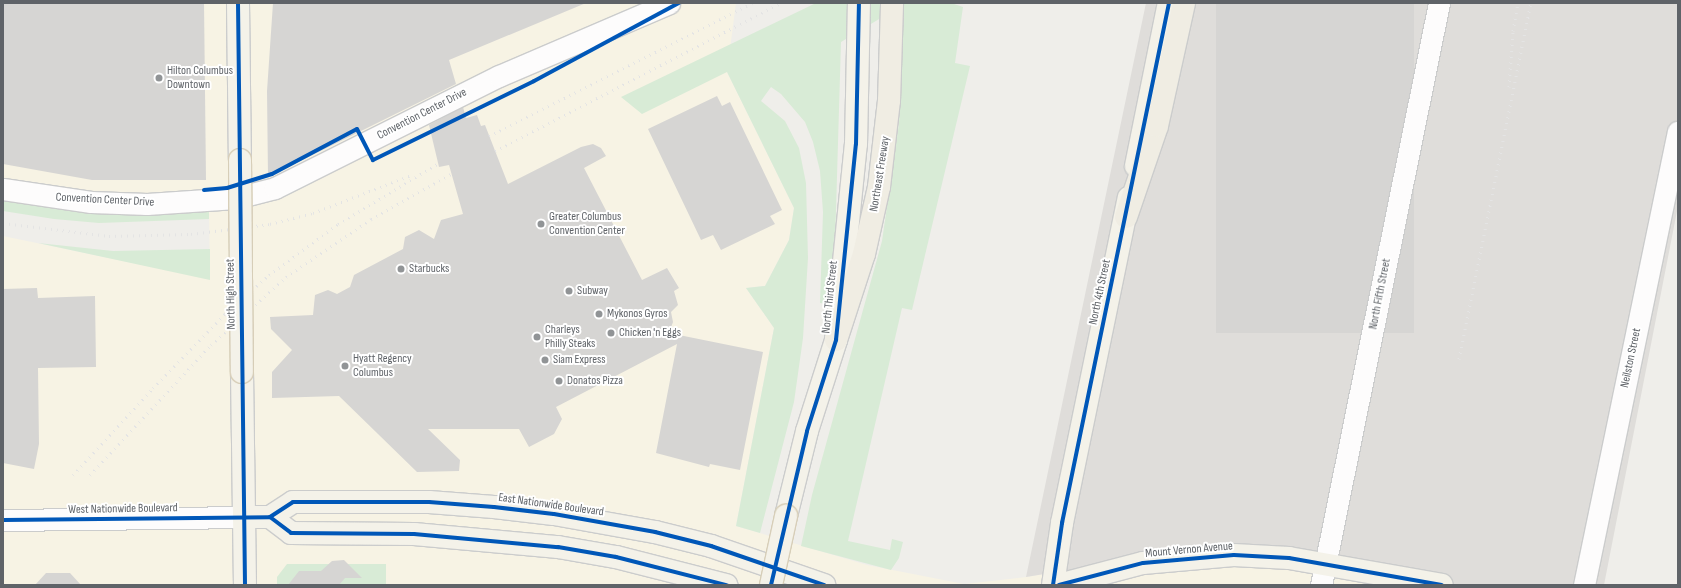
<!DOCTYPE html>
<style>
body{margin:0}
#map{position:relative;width:1681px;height:588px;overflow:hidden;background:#efeeea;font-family:"Sofia Sans Condensed",sans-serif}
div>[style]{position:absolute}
.commercial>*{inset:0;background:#f7f3e4}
.industrial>*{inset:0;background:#dfddda}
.green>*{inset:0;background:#d8ebd6}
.building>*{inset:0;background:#d6d5d3;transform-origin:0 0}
.roads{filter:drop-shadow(1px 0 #cbcccc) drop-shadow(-1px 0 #cbcccc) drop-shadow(0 1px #cbcccc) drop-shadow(0 -1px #cbcccc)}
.minor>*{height:21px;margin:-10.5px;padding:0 10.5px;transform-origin:10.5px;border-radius:10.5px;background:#fdfcfc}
.major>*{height:22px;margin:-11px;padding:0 11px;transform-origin:11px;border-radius:11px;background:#f4f2e9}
.highway>*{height:22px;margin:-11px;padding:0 11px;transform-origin:11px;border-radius:11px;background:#f0ede3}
.rail>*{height:3px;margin-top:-1.5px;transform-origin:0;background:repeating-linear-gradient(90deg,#e4e4e4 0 1px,transparent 0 6px)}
.bridges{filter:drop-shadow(1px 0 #d7ceb8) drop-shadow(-1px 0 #d7ceb8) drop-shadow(0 1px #d7ceb8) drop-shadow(0 -1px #d7ceb8)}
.major-bridge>*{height:22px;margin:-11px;padding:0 11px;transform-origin:11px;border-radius:11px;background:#f4f2e9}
.cycleway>*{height:4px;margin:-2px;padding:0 2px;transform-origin:2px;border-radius:2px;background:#0057b8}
.dots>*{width:11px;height:11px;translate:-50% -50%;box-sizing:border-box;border:2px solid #fff;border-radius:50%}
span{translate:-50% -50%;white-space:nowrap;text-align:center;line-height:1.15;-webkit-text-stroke:4px #fff;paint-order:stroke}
.poi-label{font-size:12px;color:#5f6368}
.left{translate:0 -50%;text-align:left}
.street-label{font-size:12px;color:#5f6368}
.frame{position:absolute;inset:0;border:4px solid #5f6368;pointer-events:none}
</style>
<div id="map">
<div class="commercial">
<i style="clip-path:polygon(3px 3px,736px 3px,727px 72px,794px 208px,789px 240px,765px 286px,746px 288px,774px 328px,736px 526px,867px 565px,964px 584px,1026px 577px,1172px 553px,1445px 585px,3px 585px,3px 236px,210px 279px,209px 211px,130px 214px,3px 200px)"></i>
</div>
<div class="industrial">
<i style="clip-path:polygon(1146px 3px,1678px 3px,1678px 206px,1604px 585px,1445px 585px,1172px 553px,1026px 577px)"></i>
</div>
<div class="green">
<i style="clip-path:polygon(816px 3px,951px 3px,963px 7px,955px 63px,970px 66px,912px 310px,902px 308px,848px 541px,890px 550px,892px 539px,903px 542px,899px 558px,891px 570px,801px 546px,812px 495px,882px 241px,899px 123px,904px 4px,841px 42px,835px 244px,827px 304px,820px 303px,823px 212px,820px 171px,813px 142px,805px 122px,781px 94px,771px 87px,761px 101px,785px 121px,799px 148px,806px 183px,808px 258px,803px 338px,794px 402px,760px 533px,736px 526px,774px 328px,746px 288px,765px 286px,789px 240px,794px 208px,727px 72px,642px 114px,621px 97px)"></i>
<i style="clip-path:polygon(3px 200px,130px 214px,209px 211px,209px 219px,99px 223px,54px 219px,3px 211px)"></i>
<i style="clip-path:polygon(38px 243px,113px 251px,210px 249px,210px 280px)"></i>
<i style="clip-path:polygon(287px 564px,386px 564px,386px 585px,277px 585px,277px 577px)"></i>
</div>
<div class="building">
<i style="clip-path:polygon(3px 3px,204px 3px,206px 180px,92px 180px,3px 164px)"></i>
<i style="clip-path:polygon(273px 3px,586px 3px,449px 60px,456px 84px,268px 177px,267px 91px)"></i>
<i style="left:1216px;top:3px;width:198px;height:330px"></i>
<i style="clip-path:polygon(717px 96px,722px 106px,730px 102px,782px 210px,770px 216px,775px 224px,721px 250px,713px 235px,701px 240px,648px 129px)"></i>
<i style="clip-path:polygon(463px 107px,466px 118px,477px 115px,481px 126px,485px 125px,508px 184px,581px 147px,593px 144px,601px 148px,606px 156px,584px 168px,642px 280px,667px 268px,679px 288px,674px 291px,678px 305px,671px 312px,673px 322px,669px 333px,763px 352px,740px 470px,710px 464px,709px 467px,656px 453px,677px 344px,556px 407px,562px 419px,554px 434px,529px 447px,519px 429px,428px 429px,460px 460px,459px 471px,417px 472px,339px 396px,272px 398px,272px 372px,292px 350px,271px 329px,270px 317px,313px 315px,315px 295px,328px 290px,337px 294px,350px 287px,354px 275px,403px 249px,405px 237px,419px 230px,434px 239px,441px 220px,463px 214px,449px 165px,439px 167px,429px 125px)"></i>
<i style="clip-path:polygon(37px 288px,38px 298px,95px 296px,96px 367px,38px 368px,39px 444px,34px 469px,3px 463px,3px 289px)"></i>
<i style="clip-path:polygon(344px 560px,362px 578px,345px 578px,339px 585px,288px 585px,299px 571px,321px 571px,332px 561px)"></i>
<i style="clip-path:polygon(46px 573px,70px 573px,81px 585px,35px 585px)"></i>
</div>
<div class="roads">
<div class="minor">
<i style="left:3px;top:189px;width:89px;rotate:8.4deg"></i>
<i style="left:91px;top:202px;width:56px;rotate:2deg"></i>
<i style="left:147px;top:204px;width:89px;rotate:-3.9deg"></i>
<i style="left:236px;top:198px;width:40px;rotate:-14.4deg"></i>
<i style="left:275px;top:188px;width:250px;rotate:-26.6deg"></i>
<i style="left:499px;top:76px;width:185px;rotate:-23.2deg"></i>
<i style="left:3px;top:520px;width:241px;rotate:-0.7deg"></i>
<i style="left:1321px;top:585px;width:594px;rotate:-78.54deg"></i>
<i style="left:1584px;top:585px;width:463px;rotate:-78.3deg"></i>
</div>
<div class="major">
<i style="left:238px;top:3px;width:157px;rotate:89.3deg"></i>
<i style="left:1136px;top:166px;width:166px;rotate:-78.6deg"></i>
<i style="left:242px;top:372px;width:213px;rotate:89.2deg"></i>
<i style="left:786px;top:516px;width:88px;rotate:-76.1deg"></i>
<i style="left:807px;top:431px;width:96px;rotate:-72.3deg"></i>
<i style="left:836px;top:340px;width:197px;rotate:-84.2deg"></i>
<i style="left:856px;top:144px;width:141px;rotate:-88.8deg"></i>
<i style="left:244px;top:517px;width:26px"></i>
<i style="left:270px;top:517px;width:27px;rotate:-33deg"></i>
<i style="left:293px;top:502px;width:136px"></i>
<i style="left:429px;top:502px;width:65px;rotate:4.4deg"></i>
<i style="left:494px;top:507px;width:60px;rotate:6.7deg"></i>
<i style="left:554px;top:514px;width:103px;rotate:10.1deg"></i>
<i style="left:655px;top:532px;width:58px;rotate:14deg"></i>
<i style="left:711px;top:546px;width:120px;rotate:19deg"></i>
<i style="left:270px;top:517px;width:26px;rotate:37deg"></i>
<i style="left:291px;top:533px;width:123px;rotate:0.5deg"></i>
<i style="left:414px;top:534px;width:145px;rotate:5.2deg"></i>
<i style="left:558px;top:547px;width:59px;rotate:9.8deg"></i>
<i style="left:616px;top:557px;width:114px;rotate:14.3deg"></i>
<i style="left:1053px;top:585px;width:63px;rotate:-81.7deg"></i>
<i style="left:1062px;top:523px;width:332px;rotate:-78.4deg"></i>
<i style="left:1059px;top:585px;width:87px;rotate:-14.7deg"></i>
<i style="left:1143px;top:563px;width:91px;rotate:-5deg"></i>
<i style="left:1234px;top:555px;width:55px;rotate:3.1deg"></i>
<i style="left:1289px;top:558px;width:155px;rotate:10deg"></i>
</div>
<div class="highway">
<i style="left:1126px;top:217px;width:96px;rotate:-71.2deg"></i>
<i style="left:1157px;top:126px;width:126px;rotate:-77.6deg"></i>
<i style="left:836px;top:340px;width:90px;rotate:-72deg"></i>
<i style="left:864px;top:254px;width:69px;rotate:-77.4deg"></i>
<i style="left:879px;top:187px;width:87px;rotate:-83.4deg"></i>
<i style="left:889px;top:101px;width:98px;rotate:-88.2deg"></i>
</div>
</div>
<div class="rail">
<i style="left:1509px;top:87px;width:56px;rotate:-85.9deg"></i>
<i style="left:1513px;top:31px;width:28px;rotate:-80deg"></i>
<i style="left:489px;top:136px;width:295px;rotate:-26.8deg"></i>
<i style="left:495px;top:151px;width:322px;rotate:-27.4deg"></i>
<i style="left:3px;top:223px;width:107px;rotate:7deg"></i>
<i style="left:109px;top:236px;width:82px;rotate:-1.4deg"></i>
<i style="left:191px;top:234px;width:80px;rotate:-7.2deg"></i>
<i style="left:270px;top:224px;width:44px;rotate:-14.3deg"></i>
<i style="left:313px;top:213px;width:105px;rotate:-21.2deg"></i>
<i style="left:1459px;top:359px;width:363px;rotate:-78.6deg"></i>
<i style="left:73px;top:475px;width:118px;rotate:-47.4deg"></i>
<i style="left:153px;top:388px;width:103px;rotate:-45.8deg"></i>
<i style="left:225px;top:314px;width:59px;rotate:-41.6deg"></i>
<i style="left:269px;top:275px;width:86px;rotate:-36.5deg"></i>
<i style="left:338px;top:224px;width:116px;rotate:-31.2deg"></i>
<i style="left:90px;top:475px;width:178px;rotate:-47.1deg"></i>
<i style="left:211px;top:345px;width:101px;rotate:-42.2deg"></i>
<i style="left:286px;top:277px;width:103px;rotate:-34.3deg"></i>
<i style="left:371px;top:219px;width:92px;rotate:-29.4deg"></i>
</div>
<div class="bridges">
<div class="major-bridge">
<i style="left:240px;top:160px;width:212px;rotate:89.5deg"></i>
<i style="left:771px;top:585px;width:71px;rotate:-77.7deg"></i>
</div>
</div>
<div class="cycleway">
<i style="left:238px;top:3px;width:582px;rotate:89.31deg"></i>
<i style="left:204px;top:190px;width:23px;rotate:-5deg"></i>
<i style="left:227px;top:188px;width:47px;rotate:-17.3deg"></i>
<i style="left:272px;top:174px;width:96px;rotate:-27.9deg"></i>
<i style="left:357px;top:129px;width:35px;rotate:63deg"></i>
<i style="left:373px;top:160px;width:179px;rotate:-26.1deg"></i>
<i style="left:534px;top:81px;width:165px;rotate:-28.3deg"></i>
<i style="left:270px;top:517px;width:26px;rotate:37deg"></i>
<i style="left:291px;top:533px;width:123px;rotate:0.5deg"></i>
<i style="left:414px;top:534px;width:145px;rotate:5.2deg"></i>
<i style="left:558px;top:547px;width:59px;rotate:9.8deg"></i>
<i style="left:616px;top:557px;width:114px;rotate:14.3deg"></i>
<i style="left:3px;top:520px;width:267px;rotate:-0.6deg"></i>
<i style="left:270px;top:517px;width:27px;rotate:-33deg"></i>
<i style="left:293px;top:502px;width:136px"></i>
<i style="left:429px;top:502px;width:65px;rotate:4.4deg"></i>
<i style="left:494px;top:507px;width:60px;rotate:6.7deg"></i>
<i style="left:554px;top:514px;width:103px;rotate:10.1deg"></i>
<i style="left:655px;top:532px;width:58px;rotate:14deg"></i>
<i style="left:711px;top:546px;width:120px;rotate:19deg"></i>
<i style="left:771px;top:585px;width:158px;rotate:-76.8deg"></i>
<i style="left:807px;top:431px;width:96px;rotate:-72.3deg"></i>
<i style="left:836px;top:340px;width:197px;rotate:-84.2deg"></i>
<i style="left:856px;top:144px;width:141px;rotate:-88.8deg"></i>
<i style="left:1053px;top:585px;width:63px;rotate:-81.7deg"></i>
<i style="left:1062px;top:523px;width:531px;rotate:-78.37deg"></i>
<i style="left:1059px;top:585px;width:87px;rotate:-14.7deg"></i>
<i style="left:1143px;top:563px;width:91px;rotate:-5deg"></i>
<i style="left:1234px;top:555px;width:55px;rotate:3.1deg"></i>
<i style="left:1289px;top:558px;width:155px;rotate:10deg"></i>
</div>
<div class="dots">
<i style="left:159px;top:78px;background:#919496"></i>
<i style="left:541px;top:224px;background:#919496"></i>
<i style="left:401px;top:269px;background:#919496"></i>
<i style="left:569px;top:291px;background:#919496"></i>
<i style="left:599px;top:314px;background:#919496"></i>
<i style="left:611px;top:333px;background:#919496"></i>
<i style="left:537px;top:337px;background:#919496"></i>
<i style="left:545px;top:360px;background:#919496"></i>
<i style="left:345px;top:366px;background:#919496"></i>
<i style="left:559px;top:381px;background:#919496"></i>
</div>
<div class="poi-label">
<span class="left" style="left:167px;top:78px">Hilton Columbus<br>Downtown</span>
<span class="left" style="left:549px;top:224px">Greater Columbus<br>Convention Center</span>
<span class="left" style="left:409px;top:269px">Starbucks</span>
<span class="left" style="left:577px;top:291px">Subway</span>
<span class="left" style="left:607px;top:314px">Mykonos Gyros</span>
<span class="left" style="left:545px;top:337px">Charleys<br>Philly Steaks</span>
<span class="left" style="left:619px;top:333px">Chicken 'n Eggs</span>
<span class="left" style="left:353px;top:366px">Hyatt Regency<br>Columbus</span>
<span class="left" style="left:553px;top:360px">Siam Express</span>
<span class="left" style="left:567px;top:381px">Donatos Pizza</span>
</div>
<div class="street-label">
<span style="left:422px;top:114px;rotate:-27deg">Convention Center Drive</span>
<span style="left:880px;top:174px;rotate:-81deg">Northeast Freeway</span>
<span style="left:105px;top:200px;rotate:3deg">Convention Center Drive</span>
<span style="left:1100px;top:292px;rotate:-78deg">North 4th Street</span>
<span style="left:231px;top:294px;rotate:-91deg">North High Street</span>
<span style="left:1380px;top:294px;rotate:-79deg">North Fifth Street</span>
<span style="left:830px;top:297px;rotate:-84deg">North Third Street</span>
<span style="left:1631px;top:358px;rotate:-78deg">Neilston Street</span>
<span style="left:551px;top:505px;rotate:8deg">East Nationwide Boulevard</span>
<span style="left:123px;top:509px;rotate:-1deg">West Nationwide Boulevard</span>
<span style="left:1189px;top:550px;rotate:-5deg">Mount Vernon Avenue</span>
</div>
<div class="frame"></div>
</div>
